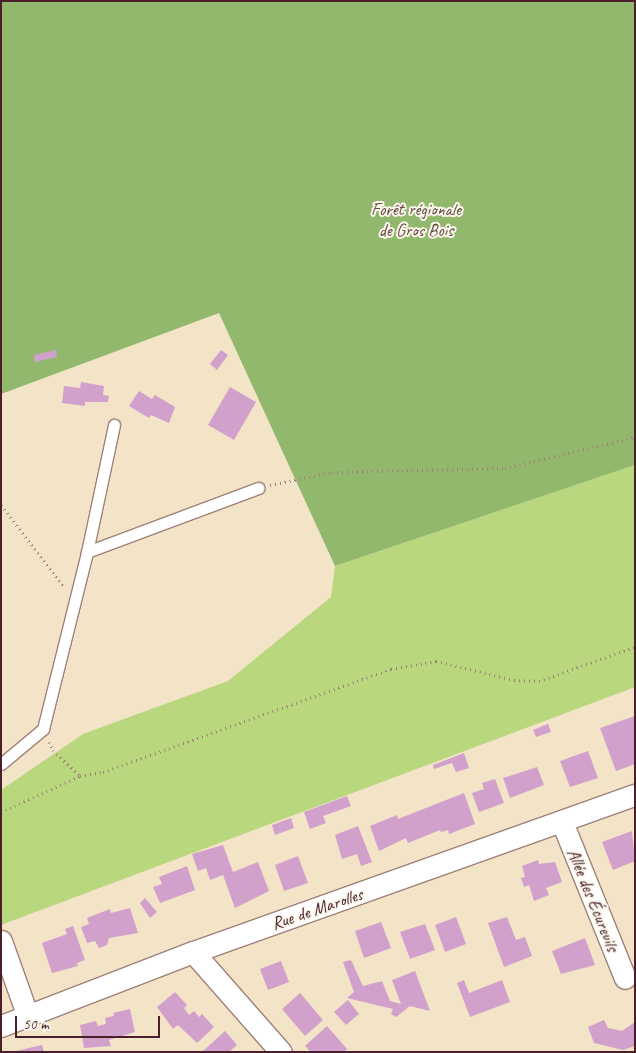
<!DOCTYPE html>
<meta charset="utf-8">
<style>
body{margin:0}
#map{position:relative;width:636px;height:1053px;overflow:hidden;background:#f3e3c7;font-family:Caveat,sans-serif}
div>[style]{position:absolute}
[style*='--x']{left:calc(var(--x)*1px);top:calc(var(--y)*1px);width:calc(var(--w)*1px);rotate:calc(var(--a)*1deg)}
.green>*{inset:0;background:#b9d87e}
.forest>*{inset:0;background:#92b86d}
.building>*{inset:0;background:#d1a1cc}
.path>*{height:3px;margin-top:-1.5px;transform-origin:0;background:repeating-linear-gradient(90deg,#9e8179 0 1px,transparent 0 5px)}
.roads{filter:drop-shadow(1px 0 #9e8179) drop-shadow(-1px 0 #9e8179) drop-shadow(0 1px #9e8179) drop-shadow(0 -1px #9e8179)}
.lane>*{height:11px;margin:-5.5px;padding:0 5.5px;transform-origin:5.5px;border-radius:5.5px;background:#fff}
.street>*{height:21px;margin:-10.5px;padding:0 10.5px;transform-origin:10.5px;border-radius:10.5px;background:#fff}
span{translate:-50% -50%;white-space:nowrap;text-align:center;line-height:1.15;-webkit-text-stroke:4px #fbf7ec;paint-order:stroke}
.park-label{font-size:18px;color:#664d40}
.street-label{font-size:18px;color:#4a1f2b}
.frame{position:absolute;inset:0;border:2px solid #4a1f2b;pointer-events:none}
.scale{position:absolute;left:15px;top:1016px;width:145px;height:22px;box-sizing:border-box;border:2px solid #4a1f2b;border-top:0;padding-left:6px;font-size:15px;line-height:18px;white-space:nowrap;color:#4a1f2b;-webkit-text-stroke:4px #fbf7ec;paint-order:stroke}
</style>
<div id="map">
<div class="green">
<div style="clip-path:polygon(635px 465px,635px 687px,1px 925px,1px 790px,83px 734px,228px 681px,331px 597px,335px 566px)"></div>
</div>
<div class="forest">
<div style="clip-path:polygon(1px 1px,635px 1px,635px 465px,335px 566px,219px 313px,1px 394px)"></div>
</div>
<div class="building">
<div style="clip-path:polygon(56px 350px,57px 357px,35px 362px,34px 355px)"></div>
<div style="clip-path:polygon(221px 350px,228px 355px,217px 370px,210px 364px)"></div>
<div style="clip-path:polygon(81px 382px,104px 386px,103px 395px,109px 396px,108px 402px,85px 402px,85px 406px,62px 403px,64px 386px,80px 388px)"></div>
<div style="clip-path:polygon(230px 387px,256px 402px,234px 440px,208px 425px)"></div>
<div style="clip-path:polygon(139px 391px,152px 399px,155px 395px,175px 407px,169px 423px,151px 415px,149px 418px,129px 406px)"></div>
<div style="clip-path:polygon(635px 716px,635px 764px,616px 771px,600px 728px)"></div>
<div style="clip-path:polygon(548px 724px,551px 732px,536px 737px,533px 730px)"></div>
<div style="clip-path:polygon(588px 751px,598px 778px,570px 787px,560px 761px)"></div>
<div style="clip-path:polygon(464px 753px,469px 768px,456px 772px,452px 763px,434px 769px,433px 765px)"></div>
<div style="clip-path:polygon(537px 767px,544px 785px,510px 798px,503px 778px)"></div>
<div style="clip-path:polygon(495px 779px,504px 803px,479px 812px,472px 793px,484px 789px,482px 783px)"></div>
<div style="clip-path:polygon(464px 793px,475px 824px,449px 834px,448px 830px,441px 832px,440px 830px,408px 843px,406px 838px,379px 851px,370px 826px,397px 815px,398px 819px)"></div>
<div style="clip-path:polygon(347px 796px,351px 806px,323px 816px,326px 823px,310px 829px,304px 812px)"></div>
<div style="clip-path:polygon(291px 818px,294px 828px,275px 835px,272px 825px)"></div>
<div style="clip-path:polygon(358px 826px,372px 862px,361px 866px,357px 854px,342px 859px,335px 835px)"></div>
<div style="clip-path:polygon(632px 831px,635px 861px,613px 870px,602px 842px)"></div>
<div style="clip-path:polygon(223px 845px,233px 872px,258px 862px,269px 891px,235px 908px,223px 875px,210px 880px,206px 868px,198px 871px,192px 854px)"></div>
<div style="clip-path:polygon(298px 856px,308px 883px,284px 891px,275px 865px)"></div>
<div style="clip-path:polygon(538px 860px,539px 864px,555px 862px,562px 882px,546px 888px,549px 895px,534px 901px,529px 885px,524px 887px,521px 878px,525px 877px,522px 866px)"></div>
<div style="clip-path:polygon(187px 866px,195px 890px,160px 903px,153px 887px,162px 884px,159px 877px)"></div>
<div style="clip-path:polygon(145px 898px,157px 912px,150px 918px,140px 903px)"></div>
<div style="clip-path:polygon(130px 908px,138px 933px,109px 938px,107px 945px,99px 948px,95px 941px,87px 943px,81px 927px,89px 924px,87px 918px,110px 909px,111px 913px)"></div>
<div style="clip-path:polygon(456px 917px,466px 944px,445px 952px,435px 925px)"></div>
<div style="clip-path:polygon(507px 917px,516px 940px,525px 937px,532px 956px,504px 967px,488px 923px)"></div>
<div style="clip-path:polygon(381px 922px,391px 948px,364px 958px,355px 931px)"></div>
<div style="clip-path:polygon(425px 924px,435px 950px,410px 959px,400px 932px)"></div>
<div style="clip-path:polygon(73px 926px,85px 960px,77px 963px,78px 966px,52px 973px,42px 943px,67px 934px,65px 929px)"></div>
<div style="clip-path:polygon(585px 938px,595px 965px,561px 974px,552px 951px)"></div>
<div style="clip-path:polygon(351px 960px,363px 986px,382px 981px,390px 1001px,401px 1004px,392px 980px,415px 971px,430px 1011px,410px 1006px,396px 1017px,391px 1014px,393px 1009px,347px 998px,354px 992px,343px 962px)"></div>
<div style="clip-path:polygon(281px 961px,289px 982px,268px 990px,260px 969px)"></div>
<div style="clip-path:polygon(464px 980px,469px 993px,502px 980px,510px 1002px,470px 1017px,457px 983px)"></div>
<div style="clip-path:polygon(175px 992px,187px 1005px,184px 1008px,189px 1015px,194px 1011px,199px 1017px,202px 1014px,214px 1027px,197px 1043px,178px 1025px,173px 1029px,157px 1007px)"></div>
<div style="clip-path:polygon(300px 993px,323px 1020px,305px 1036px,282px 1009px)"></div>
<div style="clip-path:polygon(348px 1000px,359px 1014px,346px 1025px,334px 1012px)"></div>
<div style="clip-path:polygon(130px 1009px,135px 1032px,109px 1040px,111px 1046px,84px 1048px,80px 1025px,96px 1021px,98px 1026px,106px 1024px,105px 1018px,114px 1016px,113px 1013px)"></div>
<div style="clip-path:polygon(604px 1020px,608px 1028px,622px 1031px,635px 1022px,635px 1046px,623px 1050px,594px 1043px,588px 1027px)"></div>
<div style="clip-path:polygon(327px 1026px,347px 1049px,344px 1052px,311px 1052px,305px 1046px)"></div>
<div style="clip-path:polygon(225px 1031px,237px 1045px,229px 1052px,202px 1052px)"></div>
<div style="clip-path:polygon(42px 1045px,44px 1052px,16px 1052px,16px 1051px)"></div>
</div>
<div class="path">
<div style="--x:270;--y:485;--w:63;--a:-11.8"></div>
<div style="--x:332;--y:472;--w:173;--a:-1.3"></div>
<div style="--x:505;--y:468;--w:134;--a:-13.4"></div>
<div style="--x:1;--y:505;--w:102;--a:52.6"></div>
<div style="--x:634;--y:579;--w:1;--a:0"></div>
<div style="--x:49;--y:742;--w:9;--a:63"></div>
<div style="--x:53;--y:750;--w:37;--a:44"></div>
<div style="--x:1;--y:812;--w:87;--a:-24.5"></div>
<div style="--x:80;--y:776;--w:23;--a:-10"></div>
<div style="--x:103;--y:772;--w:306;--a:-19.7"></div>
<div style="--x:391;--y:669;--w:46;--a:-10.1"></div>
<div style="--x:436;--y:661;--w:80;--a:13.7"></div>
<div style="--x:514;--y:680;--w:25;--a:2"></div>
<div style="--x:539;--y:681;--w:102;--a:-19.5"></div>
</div>
<div class="roads">
<div class="lane">
<div style="--x:87;--y:552;--w:130;--a:-78"></div>
<div style="--x:1;--y:764;--w:55;--a:-39.8"></div>
<div style="--x:43;--y:729;--w:182;--a:-76"></div>
<div style="--x:87;--y:552;--w:183;--a:-20.5"></div>
</div>
<div class="street">
<div style="--x:562;--y:822;--w:168;--a:68"></div>
<div style="--x:1;--y:941;--w:77;--a:70.4"></div>
<div style="--x:193;--y:952;--w:133;--a:48.7"></div>
<div style="--x:1;--y:1026;--w:206;--a:-21.1"></div>
<div style="--x:193;--y:952;--w:469;--a:-19.6"></div>
</div>
</div>
<div class="park-label">
<span style="left:416px;top:220px">Forêt régionale<br>de Gros Bois</span>
</div>
<div class="street-label">
<span style="left:593px;top:900px;rotate:68deg">Allée des Écureuils</span>
<span style="left:317px;top:909px;rotate:-19deg">Rue de Marolles</span>
</div>
<div class="frame"></div>
<div class="scale">50 m</div>
</div>
